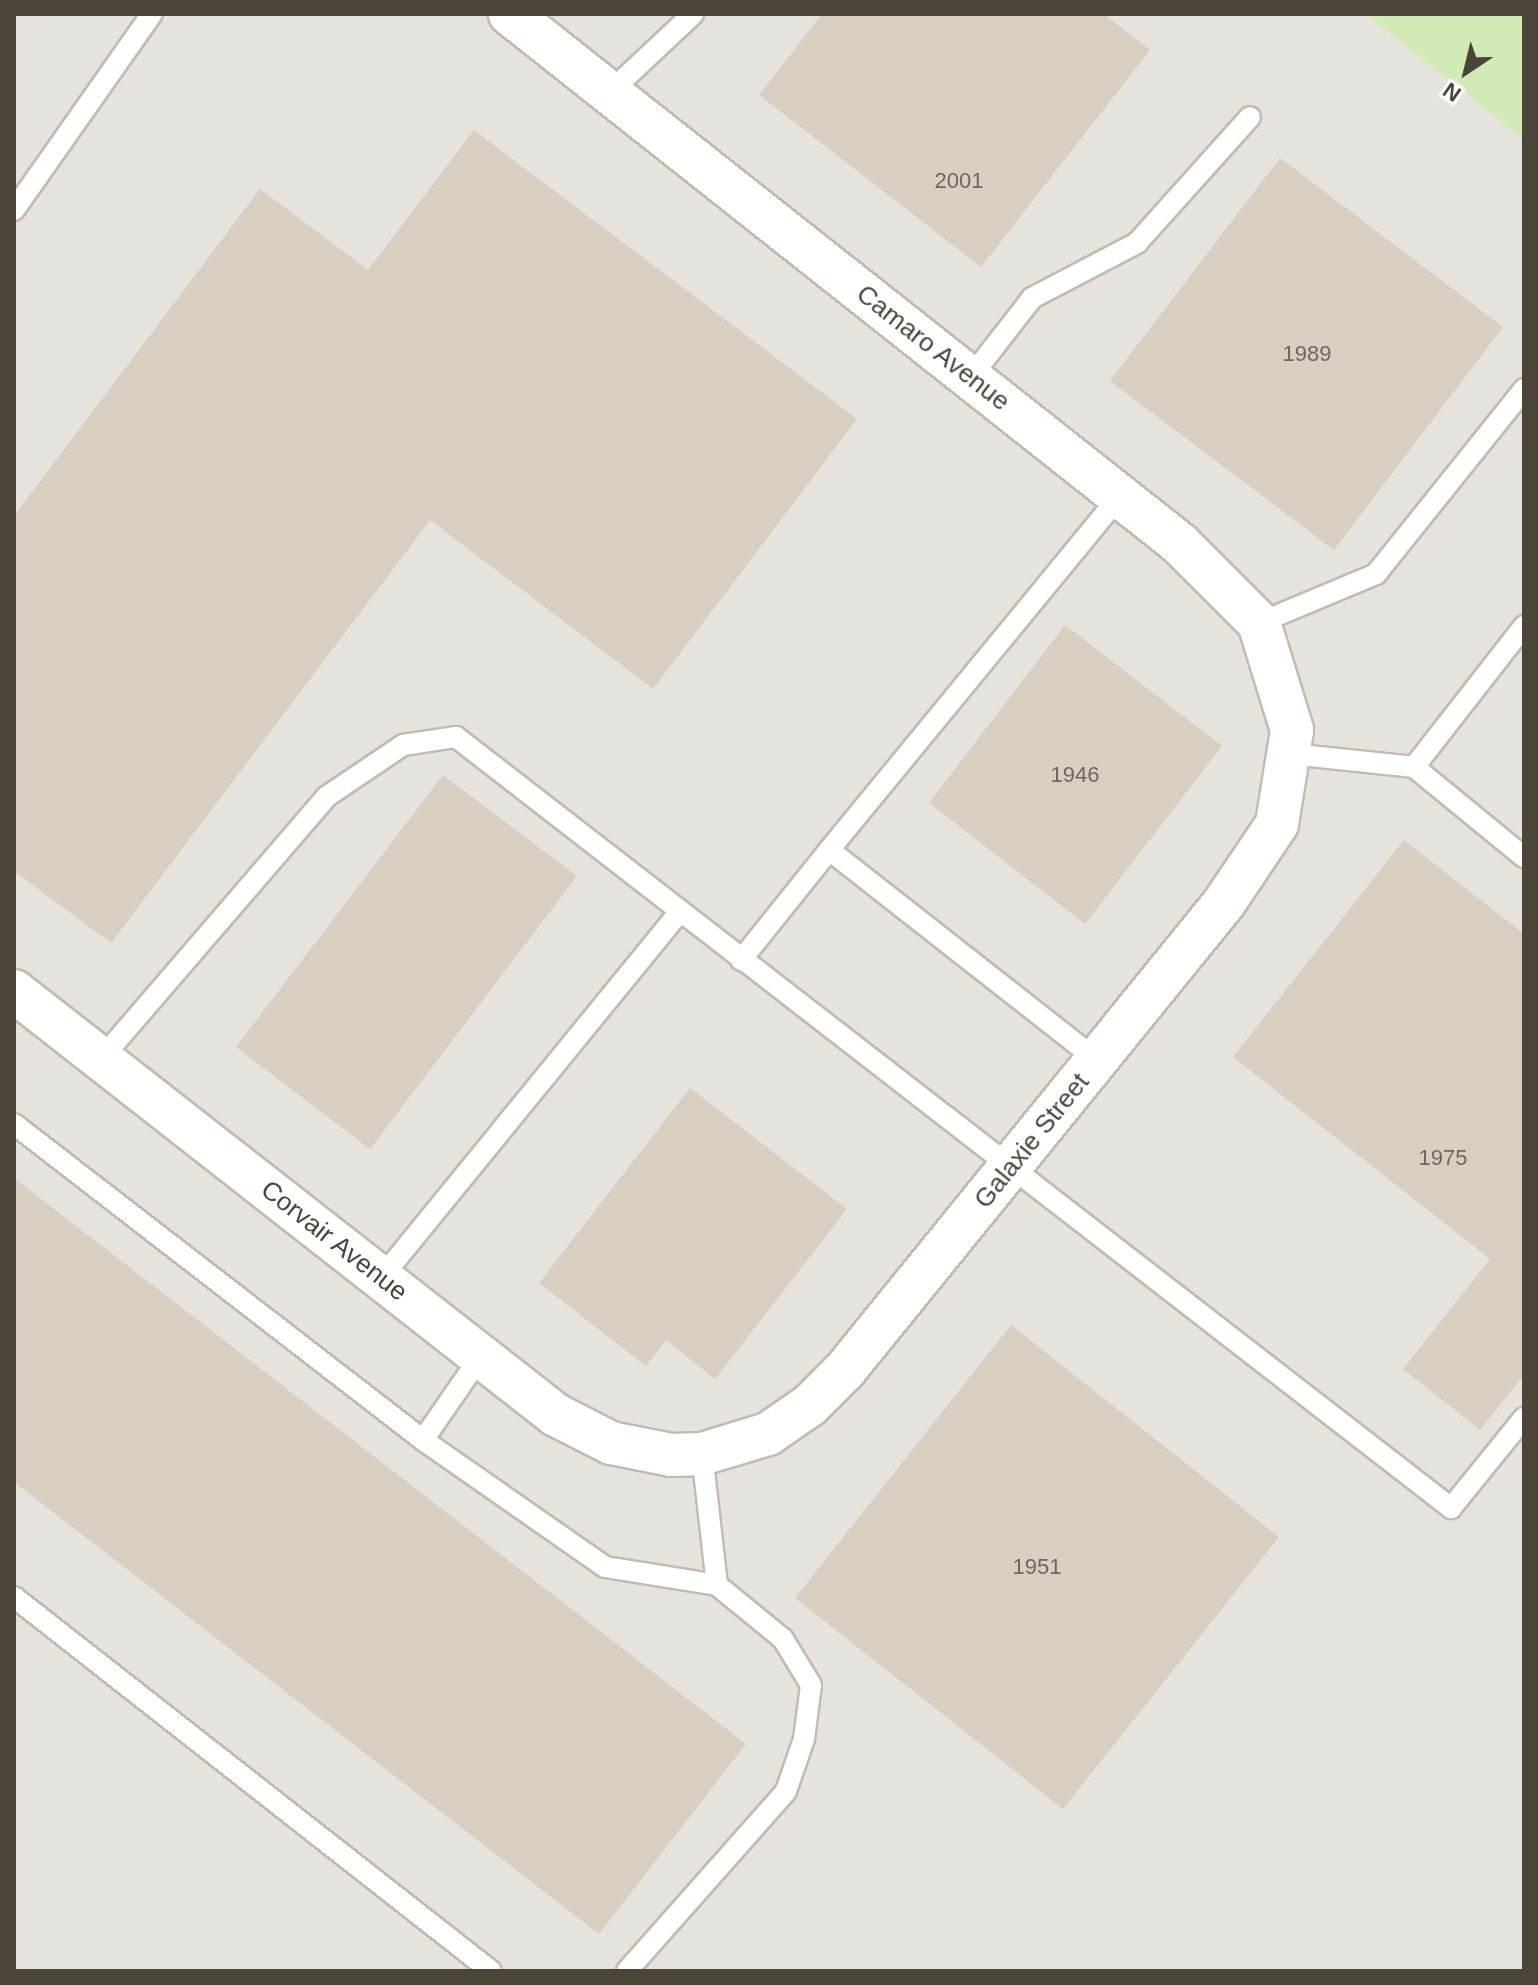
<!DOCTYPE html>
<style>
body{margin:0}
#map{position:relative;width:1538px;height:1985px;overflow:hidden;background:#f6f3ec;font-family:Arial,sans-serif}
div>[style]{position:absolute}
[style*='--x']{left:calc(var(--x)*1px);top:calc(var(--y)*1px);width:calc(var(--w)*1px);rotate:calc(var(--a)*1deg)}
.industrial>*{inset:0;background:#e6e2dd}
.green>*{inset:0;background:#d2eab5}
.building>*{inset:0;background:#d8cfc1}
.roads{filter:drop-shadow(2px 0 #c2bbae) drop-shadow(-2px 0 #c2bbae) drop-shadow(0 2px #c2bbae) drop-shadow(0 -2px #c2bbae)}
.service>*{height:20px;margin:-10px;padding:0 10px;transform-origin:10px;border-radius:10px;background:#fff}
.minor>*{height:42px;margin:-21px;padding:0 21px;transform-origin:21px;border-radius:21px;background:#fff}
span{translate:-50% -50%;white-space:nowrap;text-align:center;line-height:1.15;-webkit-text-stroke:7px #fff;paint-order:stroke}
.number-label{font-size:22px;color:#6e675b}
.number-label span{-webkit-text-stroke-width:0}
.street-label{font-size:26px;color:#4b4439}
.frame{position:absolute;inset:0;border:16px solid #4b4439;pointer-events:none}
.north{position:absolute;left:1426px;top:32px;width:80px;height:80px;-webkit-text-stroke:6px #fff;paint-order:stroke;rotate:215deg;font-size:22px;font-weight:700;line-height:32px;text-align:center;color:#4b4439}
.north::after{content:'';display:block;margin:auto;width:28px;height:36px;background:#4b4439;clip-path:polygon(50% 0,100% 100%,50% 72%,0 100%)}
</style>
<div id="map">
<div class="industrial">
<div style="clip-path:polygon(14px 14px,1365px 14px,1524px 140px,1524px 1971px,14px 1971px)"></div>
</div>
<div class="green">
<div style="clip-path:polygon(1365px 14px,1524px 14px,1524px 140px)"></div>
</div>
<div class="building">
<div style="clip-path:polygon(822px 14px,1104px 14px,1150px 50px,981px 267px,759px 95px)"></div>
<div style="clip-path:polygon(474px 130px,857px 419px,653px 689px,430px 520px,111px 943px,14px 871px,14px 516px,260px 189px,368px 270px)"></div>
<div style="clip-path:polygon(1280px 158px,1503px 327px,1334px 550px,1110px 381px)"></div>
<div style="clip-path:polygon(1065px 625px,1222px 746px,1085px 924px,929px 803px)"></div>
<div style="clip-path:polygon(443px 775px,577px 876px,370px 1149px,236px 1047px)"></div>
<div style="clip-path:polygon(1404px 840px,1524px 934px,1524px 1375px,1480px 1430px,1403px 1369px,1490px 1259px,1233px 1057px)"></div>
<div style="clip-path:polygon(690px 1088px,847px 1209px,715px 1379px,666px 1340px,646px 1366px,539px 1283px)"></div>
<div style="clip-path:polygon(14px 1178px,746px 1744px,599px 1934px,14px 1482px)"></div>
<div style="clip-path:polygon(1011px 1325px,1279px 1537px,1063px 1809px,795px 1598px)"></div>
</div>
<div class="roads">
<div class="service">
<div style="--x:610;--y:92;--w:114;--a:-43.2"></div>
<div style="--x:14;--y:210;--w:240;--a:-54.9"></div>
<div style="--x:970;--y:378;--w:101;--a:-52.2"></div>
<div style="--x:1032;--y:298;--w:119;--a:-27.6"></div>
<div style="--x:1137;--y:243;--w:169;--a:-48.1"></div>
<div style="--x:1259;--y:623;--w:127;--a:-22.7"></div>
<div style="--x:1376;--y:574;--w:237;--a:-51.3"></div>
<div style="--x:1291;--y:754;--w:124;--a:6"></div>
<div style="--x:1414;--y:767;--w:142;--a:39.3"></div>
<div style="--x:1414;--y:767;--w:179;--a:-52"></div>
<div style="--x:741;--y:960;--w:141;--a:-51.3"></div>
<div style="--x:101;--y:1059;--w:345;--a:-49.3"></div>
<div style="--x:326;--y:797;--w:93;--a:-34"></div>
<div style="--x:403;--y:745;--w:54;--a:-8.6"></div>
<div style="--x:456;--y:737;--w:1259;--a:37.77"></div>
<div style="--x:1451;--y:1508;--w:116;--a:-51"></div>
<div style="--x:1097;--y:1060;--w:340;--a:-141.9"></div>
<div style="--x:829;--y:850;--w:458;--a:-50.6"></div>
<div style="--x:14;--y:1124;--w:517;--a:37.69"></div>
<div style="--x:423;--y:1440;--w:102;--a:-55.4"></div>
<div style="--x:381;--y:1278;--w:473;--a:-50.8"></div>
<div style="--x:423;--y:1440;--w:222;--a:34.9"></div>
<div style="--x:605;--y:1567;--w:113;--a:9.1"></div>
<div style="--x:14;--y:1597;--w:606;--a:38.1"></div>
<div style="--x:627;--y:1971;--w:240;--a:-48.5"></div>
<div style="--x:786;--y:1791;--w:55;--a:-70.9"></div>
<div style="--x:804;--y:1739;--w:54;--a:-82.6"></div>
<div style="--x:811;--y:1685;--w:54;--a:-121.3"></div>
<div style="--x:783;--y:1639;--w:85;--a:-140.7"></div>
<div style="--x:717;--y:1585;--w:132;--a:-96.5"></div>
</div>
<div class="minor">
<div style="--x:14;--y:991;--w:688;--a:38.04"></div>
<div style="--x:556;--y:1415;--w:62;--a:27"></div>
<div style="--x:611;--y:1443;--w:61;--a:11.3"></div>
<div style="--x:671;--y:1455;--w:31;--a:-2"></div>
<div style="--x:702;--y:1454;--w:69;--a:-16.9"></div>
<div style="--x:768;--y:1434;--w:51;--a:-34.6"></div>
<div style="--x:810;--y:1405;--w:49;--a:-45"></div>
<div style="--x:845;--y:1370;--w:601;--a:-50.94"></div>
<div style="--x:1224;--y:903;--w:95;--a:-56.1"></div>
<div style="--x:1277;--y:824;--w:95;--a:-80.9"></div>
<div style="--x:1292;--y:730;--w:112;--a:-107.1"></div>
<div style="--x:1259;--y:623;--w:113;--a:-135"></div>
<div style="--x:1179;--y:543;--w:853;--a:-141.67"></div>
</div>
</div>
<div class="number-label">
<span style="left:959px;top:181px">2001</span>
<span style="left:1307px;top:354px">1989</span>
<span style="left:1075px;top:775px">1946</span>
<span style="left:1443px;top:1158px">1975</span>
<span style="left:1037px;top:1567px">1951</span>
</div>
<div class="street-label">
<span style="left:933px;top:348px;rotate:38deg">Camaro Avenue</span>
<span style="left:1032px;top:1141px;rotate:-51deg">Galaxie Street</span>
<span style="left:334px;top:1241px;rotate:38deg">Corvair Avenue</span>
</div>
<div class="frame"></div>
<div class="north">N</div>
</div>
